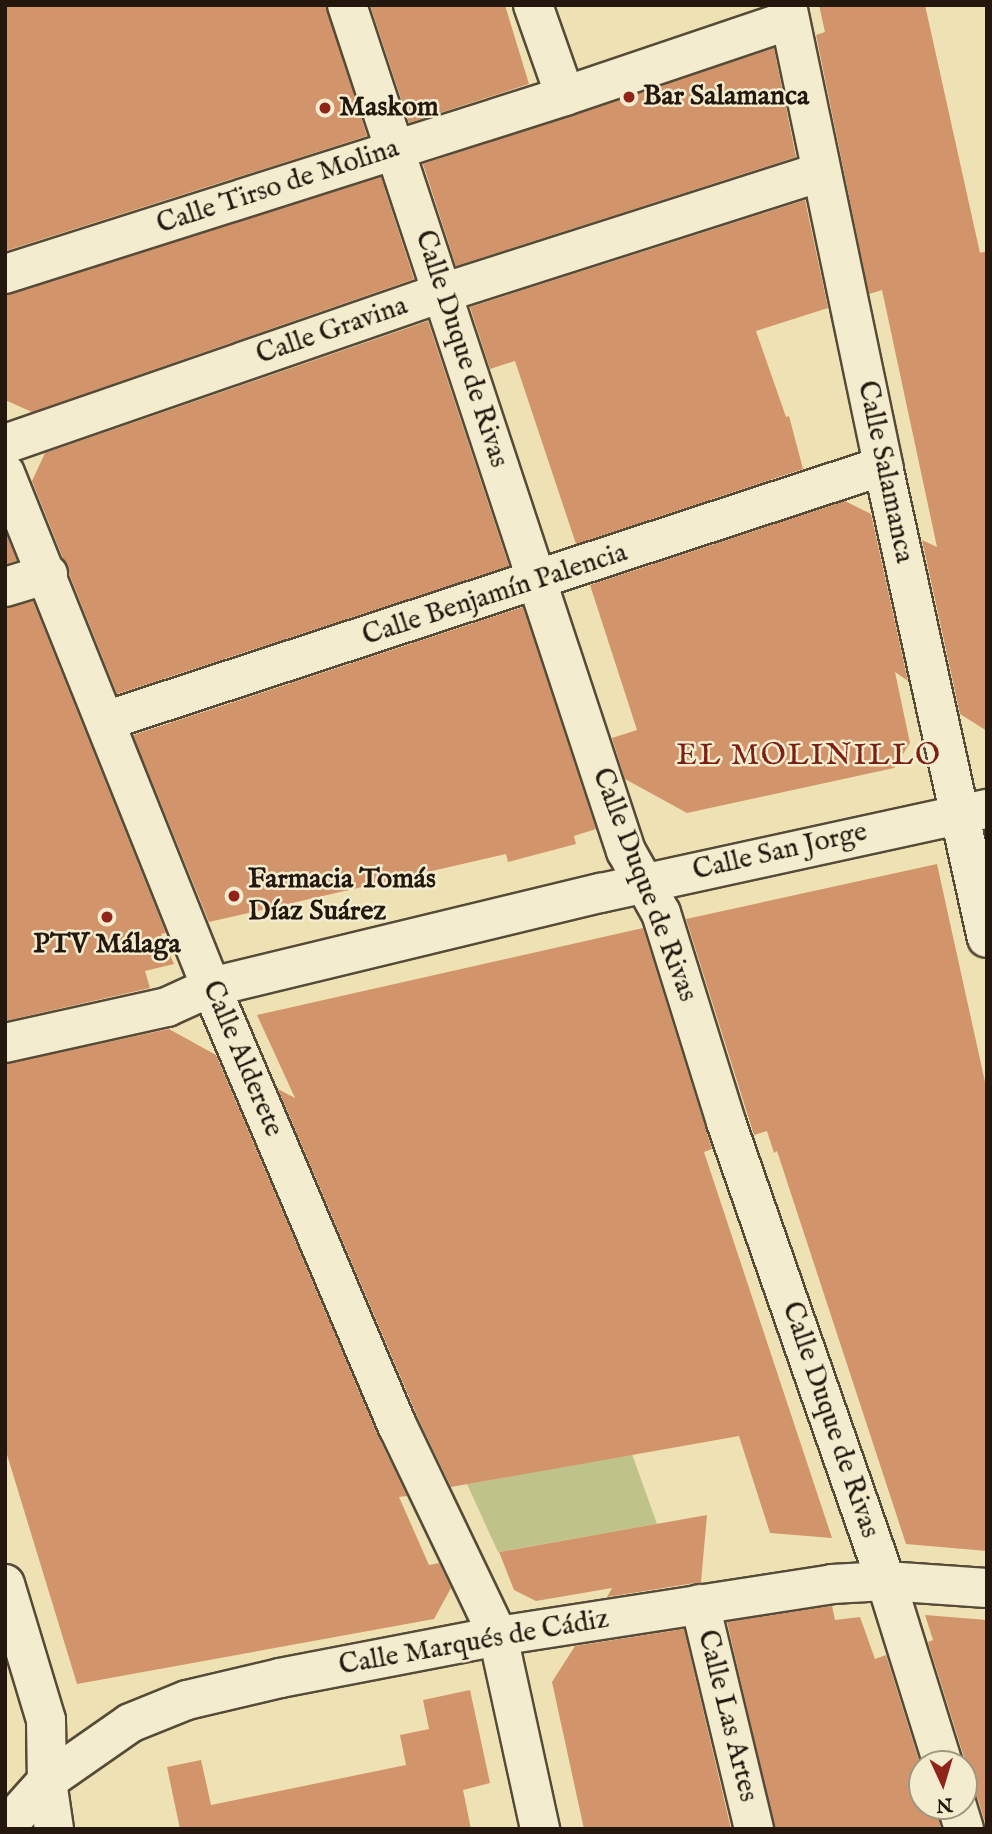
<!DOCTYPE html>
<meta charset="utf-8">
<style>
body{margin:0}
#map{position:relative;width:992px;height:1834px;overflow:hidden;background:#eee2b4;font-family:"IM FELL English",serif}
div>[style]{position:absolute}
[style*='--x']{left:calc(var(--x)*1px);top:calc(var(--y)*1px);width:calc(var(--w)*1px);rotate:calc(var(--a)*1deg)}
.green>*{inset:0;background:#bfc289}
.building>*{inset:0;background:#d2956b}
.roads{filter:drop-shadow(2px 0 #564a38) drop-shadow(-2px 0 #564a38) drop-shadow(0 2px #564a38) drop-shadow(0 -2px #564a38)}
.minor>*{height:38px;margin:-19px;padding:0 19px;transform-origin:19px;border-radius:19px;background:#f4ecce}
.dots>*{width:19px;height:19px;translate:-50% -50%;box-sizing:border-box;border:4px solid #f4ecce;border-radius:50%}
span{translate:-50% -50%;white-space:nowrap;text-align:center;line-height:1.15;-webkit-text-stroke:5px #f4ecce;paint-order:stroke}
.poi-label{font-size:28px;color:#23170e;font-weight:700}
.left{translate:0 -50%;text-align:left}
.street-label{font-size:28px;color:#23170e}
.neighbourhood-label{font-size:30px;color:#7a1f14;letter-spacing:2px}
.frame{position:absolute;inset:0;border:7px solid #23170e;pointer-events:none}
.north{position:absolute;left:908px;top:1750px;width:70px;height:70px;box-sizing:border-box;background:#f4ecce;border:2px solid #a09781;border-radius:50%;rotate:176deg;font-size:19px;font-weight:700;line-height:28px;text-align:center;color:#23170e}
.north::after{content:'';display:block;margin:auto;width:24px;height:32px;background:#8f2418;clip-path:polygon(50% 0,100% 100%,50% 72%,0 100%)}
</style>
<div id="map">
<div class="green">
<div style="clip-path:polygon(632px 1454px,657px 1524px,498px 1552px,467px 1484px)"></div>
</div>
<div class="building">
<div style="clip-path:polygon(5px 5px,326px 5px,367px 136px,5px 251px)"></div>
<div style="clip-path:polygon(370px 5px,505px 5px,529px 84px,409px 123px)"></div>
<div style="clip-path:polygon(819px 5px,925px 5px,980px 253px,987px 251px,987px 731px,960px 714px,922px 540px,937px 547px,882px 290px,869px 294px,816px 35px,825px 32px)"></div>
<div style="clip-path:polygon(774px 48px,796px 157px,456px 266px,423px 164px)"></div>
<div style="clip-path:polygon(381px 177px,414px 279px,32px 412px,5px 400px,5px 295px)"></div>
<div style="clip-path:polygon(805px 200px,828px 308px,756px 331px,786px 417px,789px 416px,803px 469px,576px 544px,515px 361px,490px 369px,470px 307px)"></div>
<div style="clip-path:polygon(428px 321px,509px 566px,117px 694px,32px 481px,45px 453px)"></div>
<div style="clip-path:polygon(845px 501px,871px 514px,908px 681px,895px 672px,910px 743px,894px 768px,687px 813px,625px 779px,612px 738px,637px 730px,590px 585px)"></div>
<div style="clip-path:polygon(7px 536px,17px 561px,5px 564px,5px 538px)"></div>
<div style="clip-path:polygon(33px 601px,166px 933px,161px 934px,174px 964px,145px 971px,150px 988px,5px 1021px,5px 608px)"></div>
<div style="clip-path:polygon(523px 607px,596px 829px,574px 836px,576px 844px,508px 862px,506px 854px,209px 922px,133px 735px)"></div>
<div style="clip-path:polygon(937px 864px,987px 1091px,987px 1551px,906px 1544px,777px 1151px,774px 1153px,767px 1131px,754px 1135px,686px 919px)"></div>
<div style="clip-path:polygon(643px 928px,712px 1149px,704px 1152px,832px 1538px,770px 1533px,739px 1436px,451px 1487px,418px 1418px,278px 1089px,295px 1098px,257px 1015px)"></div>
<div style="clip-path:polygon(169px 1029px,216px 1055px,378px 1436px,407px 1496px,399px 1497px,429px 1565px,439px 1563px,451px 1588px,434px 1619px,77px 1684px,5px 1448px,5px 1064px)"></div>
<div style="clip-path:polygon(707px 1515px,701px 1582px,607px 1597px,612px 1588px,536px 1601px,514px 1590px,499px 1552px)"></div>
<div style="clip-path:polygon(832px 1606px,835px 1620px,860px 1617px,875px 1659px,886px 1655px,922px 1770px,922px 1806px,936px 1806px,941px 1829px,775px 1829px,727px 1622px)"></div>
<div style="clip-path:polygon(925px 1615px,987px 1620px,987px 1829px,978px 1799px,964px 1786px,964px 1757px,928px 1642px,933px 1640px)"></div>
<div style="clip-path:polygon(684px 1629px,731px 1829px,584px 1829px,552px 1682px,575px 1646px)"></div>
<div style="clip-path:polygon(470px 1690px,490px 1783px,463px 1790px,471px 1829px,180px 1829px,167px 1767px,201px 1760px,211px 1805px,406px 1765px,400px 1735px,429px 1729px,423px 1700px)"></div>
</div>
<div class="roads">
<div class="minor">
<div style="--x:347;--y:5;--w:891;--a:71.75"></div>
<div style="--x:626;--y:851;--w:71;--a:60.6"></div>
<div style="--x:661;--y:913;--w:219;--a:72.7"></div>
<div style="--x:726;--y:1122;--w:486;--a:70.8"></div>
<div style="--x:886;--y:1581;--w:192;--a:72.7"></div>
<div style="--x:533;--y:5;--w:96;--a:70.6"></div>
<div style="--x:787;--y:5;--w:471;--a:78.2"></div>
<div style="--x:883;--y:466;--w:483;--a:77.6"></div>
<div style="--x:5;--y:274;--w:588;--a:-17.63"></div>
<div style="--x:565;--y:96;--w:237;--a:-18.7"></div>
<div style="--x:5;--y:444;--w:462;--a:-19.1"></div>
<div style="--x:442;--y:293;--w:398;--a:-17.7"></div>
<div style="--x:5;--y:473;--w:554;--a:68.16"></div>
<div style="--x:211;--y:987;--w:478;--a:67"></div>
<div style="--x:398;--y:1427;--w:232;--a:64.4"></div>
<div style="--x:498;--y:1636;--w:198;--a:77.7"></div>
<div style="--x:5;--y:587;--w:45;--a:-16.8"></div>
<div style="--x:105;--y:721;--w:819;--a:-18.15"></div>
<div style="--x:5;--y:1043;--w:166;--a:-12.5"></div>
<div style="--x:167;--y:1007;--w:48;--a:-24.4"></div>
<div style="--x:211;--y:987;--w:401;--a:-13.6"></div>
<div style="--x:601;--y:893;--w:395;--a:-12.3"></div>
<div style="--x:5;--y:1584;--w:142;--a:73.2"></div>
<div style="--x:46;--y:1720;--w:61;--a:89.1"></div>
<div style="--x:47;--y:1781;--w:49;--a:81.7"></div>
<div style="--x:700;--y:1604;--w:231;--a:76.5"></div>
<div style="--x:957;--y:1806;--w:24;--a:73"></div>
<div style="--x:5;--y:1828;--w:63;--a:-48.2"></div>
<div style="--x:47;--y:1781;--w:101;--a:-34.9"></div>
<div style="--x:130;--y:1723;--w:61;--a:-22"></div>
<div style="--x:187;--y:1700;--w:96;--a:-13.3"></div>
<div style="--x:280;--y:1678;--w:222;--a:-10.9"></div>
<div style="--x:498;--y:1636;--w:338;--a:-8.8"></div>
<div style="--x:832;--y:1584;--w:54;--a:-3.2"></div>
<div style="--x:886;--y:1581;--w:101;--a:4"></div>
</div>
</div>
<div class="dots">
<div style="left:629px;top:97px;background:#8f2418"></div>
<div style="left:325px;top:108px;background:#8f2418"></div>
<div style="left:234px;top:896px;background:#8f2418"></div>
<div style="left:107px;top:917px;background:#8f2418"></div>
</div>
<div class="poi-label">
<span class="left" style="left:643px;top:97px">Bar Salamanca</span>
<span class="left" style="left:339px;top:108px">Maskom</span>
<span class="left" style="left:248px;top:896px">Farmacia Tomás<br>Díaz Suárez</span>
<span style="left:107px;top:945px">PTV Málaga</span>
</div>
<div class="street-label">
<span style="left:278px;top:187px;rotate:-18deg">Calle Tirso de Molina</span>
<span style="left:332px;top:331px;rotate:-19deg">Calle Gravina</span>
<span style="left:461px;top:349px;rotate:72deg">Calle Duque de Rivas</span>
<span style="left:885px;top:472px;rotate:78deg">Calle Salamanca</span>
<span style="left:495px;top:595px;rotate:-18deg">Calle Benjamín Palencia</span>
<span style="left:780px;top:852px;rotate:-13deg">Calle San Jorge</span>
<span style="left:644px;top:885px;rotate:69deg">Calle Duque de Rivas</span>
<span style="left:242px;top:1059px;rotate:67deg">Calle Alderete</span>
<span style="left:830px;top:1420px;rotate:71deg">Calle Duque de Rivas</span>
<span style="left:474px;top:1643px;rotate:-10deg">Calle Marqués de Cádiz</span>
<span style="left:727px;top:1716px;rotate:76deg">Calle Las Artes</span>
</div>
<div class="neighbourhood-label">
<span style="left:809px;top:756px">EL MOLINILLO</span>
</div>
<div class="frame"></div>
<div class="north">N</div>
</div>
